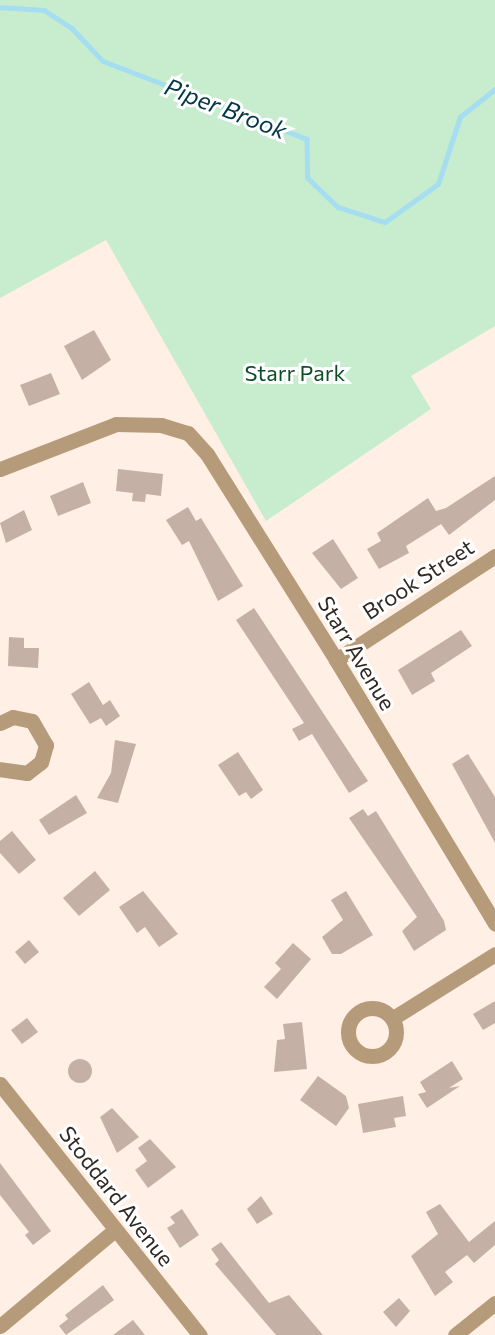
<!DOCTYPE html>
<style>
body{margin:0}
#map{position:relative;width:495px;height:1335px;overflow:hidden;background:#ffefe4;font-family:Commissioner,sans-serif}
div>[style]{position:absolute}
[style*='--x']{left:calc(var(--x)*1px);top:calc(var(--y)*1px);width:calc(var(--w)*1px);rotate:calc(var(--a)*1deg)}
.green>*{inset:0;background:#c7ecce}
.stream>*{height:4.5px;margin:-2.25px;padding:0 2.25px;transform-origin:2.25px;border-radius:2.25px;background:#a6def1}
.building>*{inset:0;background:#c5b0a6}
.round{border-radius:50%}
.minor>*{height:15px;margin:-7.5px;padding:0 7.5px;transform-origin:7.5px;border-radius:7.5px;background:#b69b7a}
.minor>.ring{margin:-7.5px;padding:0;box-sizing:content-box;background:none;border:15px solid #b69b7a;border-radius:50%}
.tertiary>*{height:15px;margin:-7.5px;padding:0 7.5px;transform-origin:7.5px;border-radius:7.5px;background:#b69b7a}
span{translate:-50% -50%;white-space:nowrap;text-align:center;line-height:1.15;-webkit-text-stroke:6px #fff;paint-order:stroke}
.park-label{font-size:22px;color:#0c4f26}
.street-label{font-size:22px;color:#2f2823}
.water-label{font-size:24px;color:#023745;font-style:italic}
</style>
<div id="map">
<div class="green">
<div style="clip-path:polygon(0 0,495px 0,495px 326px,411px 376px,431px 409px,266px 521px,106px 240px,0 298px)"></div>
</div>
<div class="stream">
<div style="--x:0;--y:7;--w:44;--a:3.9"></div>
<div style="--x:44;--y:10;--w:33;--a:33"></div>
<div style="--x:72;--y:28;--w:45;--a:46.8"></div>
<div style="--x:103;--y:61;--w:218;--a:20.9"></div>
<div style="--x:307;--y:139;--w:39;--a:89"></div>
<div style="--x:308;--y:178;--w:42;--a:44"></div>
<div style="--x:338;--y:207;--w:49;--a:17.7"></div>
<div style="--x:385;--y:222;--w:65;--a:-35.6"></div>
<div style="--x:438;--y:184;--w:71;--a:-71.8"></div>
<div style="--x:460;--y:117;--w:45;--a:-38.7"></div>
</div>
<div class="building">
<div style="clip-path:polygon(94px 330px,111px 360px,82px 380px,64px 346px)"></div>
<div style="clip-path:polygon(51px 373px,60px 394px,29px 406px,20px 385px)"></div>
<div style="clip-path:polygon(118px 469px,163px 474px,161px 496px,146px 494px,145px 502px,132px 501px,133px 493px,116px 491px)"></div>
<div style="clip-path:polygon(495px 476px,495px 500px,449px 535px,441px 524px,406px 546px,409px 553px,379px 569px,367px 549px,381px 541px,377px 533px,428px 498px,436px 511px,446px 508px)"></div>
<div style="clip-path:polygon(83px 482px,91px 503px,58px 516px,50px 496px)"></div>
<div style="clip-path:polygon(188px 507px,196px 521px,201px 518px,243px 586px,218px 601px,189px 541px,182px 545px,166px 520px)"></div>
<div style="clip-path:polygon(24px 510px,32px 530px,6px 543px,0 523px)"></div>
<div style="clip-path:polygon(333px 539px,358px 578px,341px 589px,312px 553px)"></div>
<div style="clip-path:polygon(254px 608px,368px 781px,349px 793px,312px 734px,299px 741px,292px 729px,304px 723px,236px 620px)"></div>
<div style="clip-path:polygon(461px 630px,472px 646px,431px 673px,435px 681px,412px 695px,398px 670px)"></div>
<div style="clip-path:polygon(9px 637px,24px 638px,24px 648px,39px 648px,38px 668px,8px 666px)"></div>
<div style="clip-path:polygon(89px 682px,103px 705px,110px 700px,120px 716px,106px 726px,101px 718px,90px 724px,71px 694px)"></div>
<div style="clip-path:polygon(115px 740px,136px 744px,118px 803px,97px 798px,111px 773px)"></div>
<div style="clip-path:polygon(238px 752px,263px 790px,251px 799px,246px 792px,239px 796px,218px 765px)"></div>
<div style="clip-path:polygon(468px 754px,495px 797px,495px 843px,452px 764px)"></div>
<div style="clip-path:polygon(76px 795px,87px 813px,49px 835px,39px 820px)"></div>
<div style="clip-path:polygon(363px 809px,368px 816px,376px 811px,444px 921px,446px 930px,414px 951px,402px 931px,417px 917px,349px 818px)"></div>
<div style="clip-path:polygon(12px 831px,36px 860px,19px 874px,0 853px,0 841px)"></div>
<div style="clip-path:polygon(95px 871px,110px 890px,79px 916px,63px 898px)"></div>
<div style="clip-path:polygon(143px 891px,178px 934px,159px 947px,145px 927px,137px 933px,119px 907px)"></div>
<div style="clip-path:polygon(346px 891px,373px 935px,341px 954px,332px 954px,322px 937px,343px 920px,331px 900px)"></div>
<div style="clip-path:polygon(29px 940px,39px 952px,25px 964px,15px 952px)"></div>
<div style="clip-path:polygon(293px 943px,311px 959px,277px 999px,264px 987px,281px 969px,275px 963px)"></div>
<div style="clip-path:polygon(495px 1001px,495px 1023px,483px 1030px,473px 1014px)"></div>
<div style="clip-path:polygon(27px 1018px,38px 1032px,22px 1044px,11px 1030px)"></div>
<div style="clip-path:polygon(302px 1022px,307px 1069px,274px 1072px,277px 1040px,285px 1039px,283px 1024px)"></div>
<div class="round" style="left:68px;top:1059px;width:24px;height:24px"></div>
<div style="clip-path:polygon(452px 1061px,463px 1079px,449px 1088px,460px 1086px,427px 1108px,418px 1094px,426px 1092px,420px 1082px)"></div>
<div style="clip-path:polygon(318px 1076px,346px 1096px,349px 1108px,336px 1126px,300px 1100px)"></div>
<div style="clip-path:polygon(403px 1096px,406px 1116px,394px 1118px,396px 1127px,363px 1133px,358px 1104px)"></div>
<div style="clip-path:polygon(112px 1108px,139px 1137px,117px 1153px,100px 1117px)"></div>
<div style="clip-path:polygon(150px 1139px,176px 1167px,148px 1188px,135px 1170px,147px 1161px,138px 1148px)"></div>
<div style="clip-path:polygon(0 1163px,51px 1231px,33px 1245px,25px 1235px,29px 1232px,0 1195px)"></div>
<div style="clip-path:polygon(261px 1196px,273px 1214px,257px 1224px,247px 1209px)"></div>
<div style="clip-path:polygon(440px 1204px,469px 1242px,495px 1221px,495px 1245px,474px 1263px,467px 1255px,445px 1272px,453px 1282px,435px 1296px,411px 1256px,438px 1234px,426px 1212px)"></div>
<div style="clip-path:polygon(182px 1209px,199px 1235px,180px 1248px,167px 1228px,175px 1223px,170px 1217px)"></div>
<div style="clip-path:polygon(221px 1242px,269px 1303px,289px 1295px,323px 1335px,276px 1335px,215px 1264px,219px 1260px,211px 1249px)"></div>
<div style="clip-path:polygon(103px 1285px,114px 1300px,66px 1335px,59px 1326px,68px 1319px,65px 1315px)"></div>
<div style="clip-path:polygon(399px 1298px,410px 1311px,396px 1327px,383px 1312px)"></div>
<div style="clip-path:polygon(133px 1320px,145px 1335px,113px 1335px)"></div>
</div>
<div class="minor">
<div style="--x:0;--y:469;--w:124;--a:-21.2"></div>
<div style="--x:116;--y:424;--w:45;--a:1.3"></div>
<div style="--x:161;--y:425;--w:28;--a:17"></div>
<div style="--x:188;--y:433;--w:28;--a:48"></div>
<div style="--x:207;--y:454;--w:243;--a:57.9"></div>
<div style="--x:336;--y:660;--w:308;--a:58.9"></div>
<div style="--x:336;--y:660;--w:190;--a:-33.2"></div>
<div style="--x:0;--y:723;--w:14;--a:-25"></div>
<div style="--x:13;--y:717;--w:19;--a:12"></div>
<div style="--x:32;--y:721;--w:28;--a:60"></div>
<div style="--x:46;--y:745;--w:18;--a:106"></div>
<div style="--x:41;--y:762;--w:18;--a:142"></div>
<div style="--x:27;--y:773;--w:27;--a:-172"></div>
<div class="ring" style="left:348px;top:1008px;width:33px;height:33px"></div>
<div style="--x:393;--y:1018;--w:120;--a:-32.1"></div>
<div style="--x:0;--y:1326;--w:150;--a:-39.9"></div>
<div style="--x:455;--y:1335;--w:51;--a:-38.7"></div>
</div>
<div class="tertiary">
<div style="--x:0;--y:1084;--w:321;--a:51.5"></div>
</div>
<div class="park-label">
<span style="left:295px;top:373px">Starr Park</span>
</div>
<div class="street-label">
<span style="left:418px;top:579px;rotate:-33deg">Brook Street</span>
<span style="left:357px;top:653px;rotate:59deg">Starr Avenue</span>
<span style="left:117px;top:1196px;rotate:52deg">Stoddard Avenue</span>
</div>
<div class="water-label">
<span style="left:226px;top:108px;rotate:21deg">Piper Brook</span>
</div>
</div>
